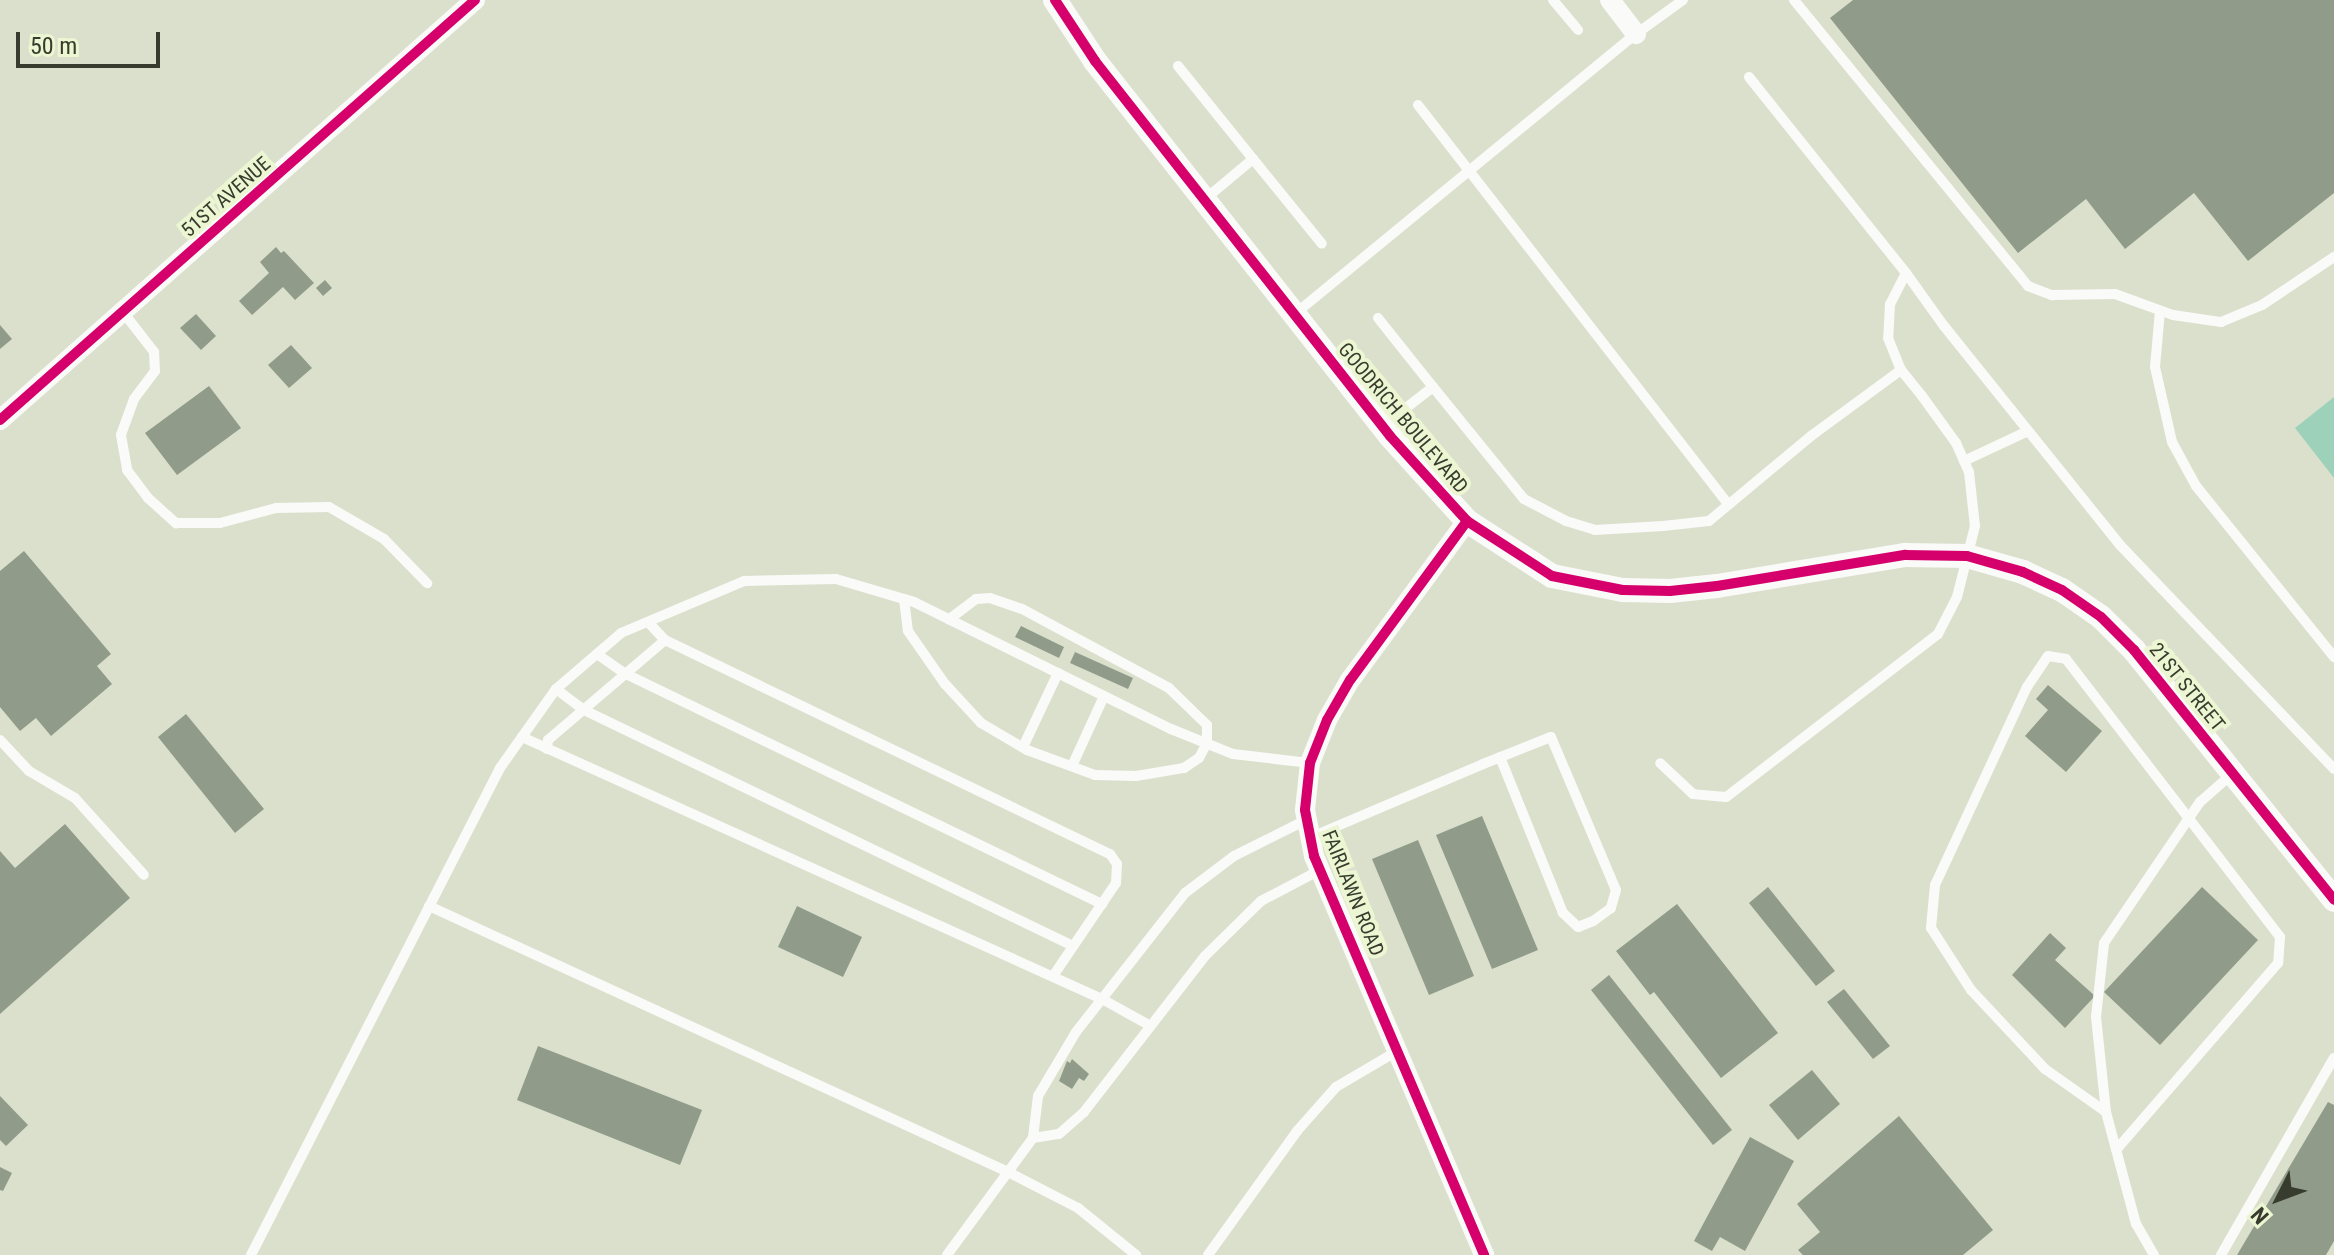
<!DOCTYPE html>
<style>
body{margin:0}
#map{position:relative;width:2334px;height:1255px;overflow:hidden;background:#dbe0cd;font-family:"Roboto Condensed",sans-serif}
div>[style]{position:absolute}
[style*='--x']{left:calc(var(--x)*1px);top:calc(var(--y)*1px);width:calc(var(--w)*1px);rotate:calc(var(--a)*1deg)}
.water>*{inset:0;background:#9dd1ba}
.building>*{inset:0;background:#909b8a}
.service>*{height:10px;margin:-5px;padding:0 5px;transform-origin:5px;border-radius:5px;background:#fafaf8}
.minor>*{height:20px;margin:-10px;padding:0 10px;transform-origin:10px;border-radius:10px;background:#fafaf8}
.tertiary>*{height:24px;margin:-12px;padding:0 12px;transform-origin:12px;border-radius:12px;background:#fafaf8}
.cycleway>*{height:10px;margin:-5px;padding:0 5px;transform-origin:5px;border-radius:5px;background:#d6006c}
span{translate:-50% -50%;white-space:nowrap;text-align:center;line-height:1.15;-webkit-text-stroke:8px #ecf6d2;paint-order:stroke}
.street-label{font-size:20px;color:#383c2e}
.north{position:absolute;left:2238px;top:1159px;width:80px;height:80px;-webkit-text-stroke:6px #ecf6d2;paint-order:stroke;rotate:228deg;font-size:22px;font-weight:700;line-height:32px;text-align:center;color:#383c2e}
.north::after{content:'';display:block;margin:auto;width:28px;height:36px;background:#383c2e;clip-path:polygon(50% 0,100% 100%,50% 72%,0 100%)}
.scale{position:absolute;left:16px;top:32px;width:144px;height:36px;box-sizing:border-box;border:4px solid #383c2e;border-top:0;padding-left:10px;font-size:24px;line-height:28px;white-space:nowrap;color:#383c2e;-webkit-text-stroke:6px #ecf6d2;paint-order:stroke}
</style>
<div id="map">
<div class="water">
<div style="clip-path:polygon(2334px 397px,2334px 478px,2295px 428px)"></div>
</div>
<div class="building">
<div style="clip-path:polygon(1853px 0,2334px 0,2334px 193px,2248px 261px,2194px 193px,2125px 249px,2086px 199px,2018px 253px,1830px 18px)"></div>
<div style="clip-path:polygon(276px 247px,281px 253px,284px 251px,314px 283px,295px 300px,283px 287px,252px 315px,239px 301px,269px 273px,260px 262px)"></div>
<div style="clip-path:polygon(325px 280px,332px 288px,323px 296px,316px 288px)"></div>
<div style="clip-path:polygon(196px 314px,216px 336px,201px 350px,180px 328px)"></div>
<div style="clip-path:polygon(0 325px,12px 339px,0 349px)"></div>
<div style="clip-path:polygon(291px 345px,312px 368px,289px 388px,268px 365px)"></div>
<div style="clip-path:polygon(209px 386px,241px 428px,177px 475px,145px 433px)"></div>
<div style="clip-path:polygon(24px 551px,111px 654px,97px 666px,112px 684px,51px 736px,36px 718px,20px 731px,0 707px,0 571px)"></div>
<div style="clip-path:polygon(1021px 626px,1064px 647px,1059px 658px,1015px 637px)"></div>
<div style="clip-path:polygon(1075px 652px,1133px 678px,1128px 689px,1070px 663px)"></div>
<div style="clip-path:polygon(2048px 685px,2102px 731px,2066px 772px,2025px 736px,2048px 710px,2036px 699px)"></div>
<div style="clip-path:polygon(186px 714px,264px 809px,235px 833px,158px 737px)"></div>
<div style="clip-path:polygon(1482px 816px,1538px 950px,1492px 969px,1436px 835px)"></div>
<div style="clip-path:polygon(65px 824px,130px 898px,0 1014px,0 851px,15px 868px)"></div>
<div style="clip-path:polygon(1418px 840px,1474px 976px,1429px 995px,1372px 859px)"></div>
<div style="clip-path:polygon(1768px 887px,1835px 971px,1816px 986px,1749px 903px)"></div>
<div style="clip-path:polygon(2202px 887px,2258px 940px,2160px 1045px,2104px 992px)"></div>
<div style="clip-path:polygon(1677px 904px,1778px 1033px,1721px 1078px,1654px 992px,1650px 995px,1616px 951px)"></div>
<div style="clip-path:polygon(797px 906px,862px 937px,843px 977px,778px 947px)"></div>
<div style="clip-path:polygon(2050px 933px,2066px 948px,2055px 960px,2095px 996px,2065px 1028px,2012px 975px)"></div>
<div style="clip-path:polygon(1609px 975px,1732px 1130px,1713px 1145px,1591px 990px)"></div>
<div style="clip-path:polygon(1844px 989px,1890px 1046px,1873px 1059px,1827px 1002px)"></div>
<div style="clip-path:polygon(538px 1046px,702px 1110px,680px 1165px,517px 1100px)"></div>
<div style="clip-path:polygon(1072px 1059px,1089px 1074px,1084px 1081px,1079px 1078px,1072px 1089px,1059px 1081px,1067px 1061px,1070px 1063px)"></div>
<div style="clip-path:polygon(1812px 1070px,1840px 1104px,1798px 1140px,1769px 1105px)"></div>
<div style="clip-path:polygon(0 1096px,28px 1125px,6px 1146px,0 1140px)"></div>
<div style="clip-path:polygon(2328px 1102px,2334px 1105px,2334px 1241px,2326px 1255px,2237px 1255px)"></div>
<div style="clip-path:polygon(1899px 1116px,1993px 1230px,1963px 1255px,1803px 1255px,1798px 1250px,1820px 1232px,1797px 1204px)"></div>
<div style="clip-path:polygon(1750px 1137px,1794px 1161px,1745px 1251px,1720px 1237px,1712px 1251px,1694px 1241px)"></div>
<div style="clip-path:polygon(0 1167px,12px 1173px,3px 1191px,0 1190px)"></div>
</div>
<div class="service">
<div style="--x:1553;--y:0;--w:39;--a:50"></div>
<div style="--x:1794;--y:0;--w:370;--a:50.7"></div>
<div style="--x:2028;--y:286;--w:26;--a:21"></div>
<div style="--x:2052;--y:295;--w:63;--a:-0.9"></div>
<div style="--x:2115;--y:294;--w:62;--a:19.9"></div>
<div style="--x:2173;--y:315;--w:49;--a:8.3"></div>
<div style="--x:2221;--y:322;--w:44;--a:-22.5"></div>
<div style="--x:2262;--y:305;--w:87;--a:-33.7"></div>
<div style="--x:1178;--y:66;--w:119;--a:51.1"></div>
<div style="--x:1749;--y:77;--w:251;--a:51.3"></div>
<div style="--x:1906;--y:273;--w:35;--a:117"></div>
<div style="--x:1890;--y:304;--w:34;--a:93"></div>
<div style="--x:1888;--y:338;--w:35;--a:68"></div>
<div style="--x:1418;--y:105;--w:505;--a:52.15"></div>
<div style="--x:1204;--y:200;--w:64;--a:-39.9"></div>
<div style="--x:1253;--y:159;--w:109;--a:50.9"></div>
<div style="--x:1906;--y:273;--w:65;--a:54.4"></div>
<div style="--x:1944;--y:326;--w:281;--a:51.2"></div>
<div style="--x:2120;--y:545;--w:310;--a:46.3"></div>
<div style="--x:2160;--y:311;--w:56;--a:95.1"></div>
<div style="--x:2155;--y:367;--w:77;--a:77.2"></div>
<div style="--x:2172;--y:442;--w:50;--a:61.4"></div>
<div style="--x:2196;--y:486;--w:220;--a:51.1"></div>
<div style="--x:123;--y:312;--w:51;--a:52.2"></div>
<div style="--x:154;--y:352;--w:19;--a:87"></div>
<div style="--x:155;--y:371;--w:35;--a:127"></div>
<div style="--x:134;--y:399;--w:38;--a:110"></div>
<div style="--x:121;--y:435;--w:36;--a:80"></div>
<div style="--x:127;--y:470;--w:35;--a:53"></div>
<div style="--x:148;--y:498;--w:38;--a:42"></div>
<div style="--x:176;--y:523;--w:44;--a:0"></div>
<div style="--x:220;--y:523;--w:58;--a:-15"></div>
<div style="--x:276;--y:508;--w:53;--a:-1.1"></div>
<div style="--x:329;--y:507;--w:64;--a:30.2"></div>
<div style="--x:384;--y:539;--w:62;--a:45.7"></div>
<div style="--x:1296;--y:313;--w:440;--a:-39.4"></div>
<div style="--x:1636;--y:34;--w:58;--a:-35.9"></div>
<div style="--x:1378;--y:318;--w:88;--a:51.4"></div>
<div style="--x:1384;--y:425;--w:62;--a:-37.8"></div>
<div style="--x:1433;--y:387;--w:144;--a:50.9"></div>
<div style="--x:1524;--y:499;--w:47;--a:27.6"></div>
<div style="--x:1566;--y:521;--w:30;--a:17"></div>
<div style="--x:1595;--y:530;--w:68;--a:-3.4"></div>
<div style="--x:1663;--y:526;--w:46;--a:-6.2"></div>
<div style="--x:1709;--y:521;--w:133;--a:-39.8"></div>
<div style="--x:1811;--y:436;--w:112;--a:-36.3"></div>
<div style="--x:1901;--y:370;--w:33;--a:51"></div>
<div style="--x:1922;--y:396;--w:58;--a:54.1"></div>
<div style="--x:1956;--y:443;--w:32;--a:66"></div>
<div style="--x:1969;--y:472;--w:54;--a:83.7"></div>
<div style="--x:1975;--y:526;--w:73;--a:104.2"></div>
<div style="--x:1957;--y:597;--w:42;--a:117.2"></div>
<div style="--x:1938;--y:634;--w:267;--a:142.4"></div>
<div style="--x:1726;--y:797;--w:33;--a:-175"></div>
<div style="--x:1693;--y:794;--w:45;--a:-136.8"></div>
<div style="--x:1964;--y:461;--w:71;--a:-25.1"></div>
<div style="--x:904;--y:599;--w:32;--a:83"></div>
<div style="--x:908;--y:631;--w:65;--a:55.1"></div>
<div style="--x:945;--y:684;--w:53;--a:47.3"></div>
<div style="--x:981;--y:723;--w:53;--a:30.4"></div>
<div style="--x:1027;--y:750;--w:72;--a:20.2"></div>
<div style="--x:1095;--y:775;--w:41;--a:1.4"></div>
<div style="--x:1136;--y:776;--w:49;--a:-9.5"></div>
<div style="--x:1184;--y:768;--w:18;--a:-34"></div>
<div style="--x:1199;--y:758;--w:17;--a:-62"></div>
<div style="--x:1207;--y:743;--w:18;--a:-90"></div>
<div style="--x:1207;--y:725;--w:53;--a:-135.8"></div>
<div style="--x:1169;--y:688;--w:167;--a:-151.7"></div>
<div style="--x:1022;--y:609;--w:34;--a:-161"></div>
<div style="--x:990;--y:598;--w:14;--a:176"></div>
<div style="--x:976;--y:599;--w:34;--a:143"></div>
<div style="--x:648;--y:622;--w:25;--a:47"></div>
<div style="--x:597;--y:654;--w:35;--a:35"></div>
<div style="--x:626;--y:674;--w:529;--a:25.79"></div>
<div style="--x:556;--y:689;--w:35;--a:37"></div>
<div style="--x:584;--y:710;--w:543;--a:25.76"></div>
<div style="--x:522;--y:737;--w:636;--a:24.31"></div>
<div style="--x:1102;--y:999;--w:54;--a:29"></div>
<div style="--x:0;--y:740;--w:42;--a:46.9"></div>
<div style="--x:29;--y:771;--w:53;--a:30.4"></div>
<div style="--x:75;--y:798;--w:103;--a:48.1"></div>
<div style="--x:1023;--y:747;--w:82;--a:-64.7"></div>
<div style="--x:547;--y:749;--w:9;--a:-84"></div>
<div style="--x:548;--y:740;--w:154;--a:-40.5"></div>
<div style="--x:665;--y:640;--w:494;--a:25.7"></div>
<div style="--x:1110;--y:854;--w:12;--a:55"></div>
<div style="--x:1117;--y:864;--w:19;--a:93"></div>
<div style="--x:1116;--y:883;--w:112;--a:124.1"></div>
<div style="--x:1072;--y:766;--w:77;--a:-65.4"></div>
<div style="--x:1306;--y:820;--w:80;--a:153.4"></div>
<div style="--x:1234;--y:856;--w:61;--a:142.9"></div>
<div style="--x:1185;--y:893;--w:177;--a:128.1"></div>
<div style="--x:1076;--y:1032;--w:74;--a:120.7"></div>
<div style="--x:1038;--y:1096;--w:42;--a:96.8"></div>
<div style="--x:1033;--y:1138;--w:26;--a:-9"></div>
<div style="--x:1059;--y:1134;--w:33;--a:-41"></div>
<div style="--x:1084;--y:1112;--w:197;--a:-52.2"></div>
<div style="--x:1205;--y:956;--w:78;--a:-44.5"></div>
<div style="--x:1261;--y:901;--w:67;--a:-27.7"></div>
<div style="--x:1309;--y:838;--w:189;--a:-23"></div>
<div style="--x:1483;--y:764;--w:73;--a:-21.7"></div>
<div style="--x:1551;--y:737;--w:166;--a:67"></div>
<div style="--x:1616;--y:890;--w:19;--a:106"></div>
<div style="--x:1611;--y:908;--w:22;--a:144"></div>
<div style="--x:1593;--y:921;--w:16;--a:158"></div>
<div style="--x:1578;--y:927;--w:21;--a:-137"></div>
<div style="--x:1563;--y:913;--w:168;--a:-112"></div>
<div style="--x:429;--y:906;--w:637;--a:24.67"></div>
<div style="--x:1008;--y:1172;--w:79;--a:27.2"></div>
<div style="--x:1078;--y:1208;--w:75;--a:39"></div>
<div style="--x:2106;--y:1112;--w:75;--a:-144.8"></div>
<div style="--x:2045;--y:1069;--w:108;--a:-133.1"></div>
<div style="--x:1971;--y:990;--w:74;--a:-122.8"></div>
<div style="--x:1931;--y:928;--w:43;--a:-84.7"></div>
<div style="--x:1935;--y:885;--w:218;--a:-65.1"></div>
<div style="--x:2027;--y:687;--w:37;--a:-56"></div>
<div style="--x:2048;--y:656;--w:18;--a:9"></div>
<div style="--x:2066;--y:659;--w:351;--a:52.4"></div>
<div style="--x:2280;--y:937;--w:26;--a:94"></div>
<div style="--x:2278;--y:963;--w:247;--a:130.9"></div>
<div style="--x:251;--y:1255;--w:547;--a:-62.92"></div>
<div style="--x:500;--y:768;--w:97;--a:-54.7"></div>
<div style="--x:556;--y:689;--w:86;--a:-40.7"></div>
<div style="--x:621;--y:633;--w:134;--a:-22.9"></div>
<div style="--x:744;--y:581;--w:92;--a:-1.2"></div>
<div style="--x:836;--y:579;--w:81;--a:16.4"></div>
<div style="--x:914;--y:602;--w:287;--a:26.3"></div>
<div style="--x:1171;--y:729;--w:67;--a:22"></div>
<div style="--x:1233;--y:754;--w:78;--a:6.7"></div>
<div style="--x:947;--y:1255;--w:145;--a:-53.7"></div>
<div style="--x:1208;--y:1255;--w:153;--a:-54.3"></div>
<div style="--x:1297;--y:1131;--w:59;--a:-48.4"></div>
<div style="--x:1336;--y:1087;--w:73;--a:-30.4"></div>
<div style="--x:2154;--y:1255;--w:36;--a:-120"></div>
<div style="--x:2136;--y:1224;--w:116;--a:-105"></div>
<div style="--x:2106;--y:1112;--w:96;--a:-96"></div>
<div style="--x:2096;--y:1017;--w:74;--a:-83.8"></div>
<div style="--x:2104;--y:943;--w:171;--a:-55.8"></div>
<div style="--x:2200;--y:802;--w:44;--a:-41.3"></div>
<div style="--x:2221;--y:1255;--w:227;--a:-60.2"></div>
</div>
<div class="minor">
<div style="--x:1610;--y:0;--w:43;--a:52.6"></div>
<div style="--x:0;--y:420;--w:634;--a:-41.48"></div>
<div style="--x:1467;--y:521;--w:197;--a:126.3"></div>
<div style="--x:1350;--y:680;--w:46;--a:119.9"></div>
<div style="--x:1327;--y:720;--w:46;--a:111.6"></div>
<div style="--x:1310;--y:763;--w:47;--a:96.1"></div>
<div style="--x:1305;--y:810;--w:47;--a:78.9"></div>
<div style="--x:1314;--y:856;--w:434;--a:66.9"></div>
</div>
<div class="tertiary">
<div style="--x:1055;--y:0;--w:73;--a:56.7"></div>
<div style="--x:1095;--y:61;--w:477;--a:51.8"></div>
<div style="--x:1390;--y:436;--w:115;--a:47.8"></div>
<div style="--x:1467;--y:521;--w:101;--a:32.9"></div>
<div style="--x:1552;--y:576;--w:72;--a:11.2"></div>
<div style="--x:1623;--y:590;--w:47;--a:1.2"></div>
<div style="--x:1670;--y:591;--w:47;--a:-6.1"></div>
<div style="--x:1717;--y:586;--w:191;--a:-9.4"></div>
<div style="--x:1905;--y:555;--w:62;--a:0.9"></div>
<div style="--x:1967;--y:556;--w:58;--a:15.9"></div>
<div style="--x:2023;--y:572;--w:43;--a:24.8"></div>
<div style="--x:2062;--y:590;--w:47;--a:34.7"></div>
<div style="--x:2101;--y:617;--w:47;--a:45"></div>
<div style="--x:2134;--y:650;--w:320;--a:51.3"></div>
</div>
<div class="cycleway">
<div style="--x:1055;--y:0;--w:73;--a:56.7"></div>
<div style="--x:1095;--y:61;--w:477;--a:51.8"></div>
<div style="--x:1390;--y:436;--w:115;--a:47.8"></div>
<div style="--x:1467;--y:521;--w:101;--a:32.9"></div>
<div style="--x:1552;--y:576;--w:72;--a:11.2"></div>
<div style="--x:1623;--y:590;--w:47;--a:1.2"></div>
<div style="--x:1670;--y:591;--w:47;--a:-6.1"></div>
<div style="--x:1717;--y:586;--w:191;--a:-9.4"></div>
<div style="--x:1905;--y:555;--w:62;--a:0.9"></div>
<div style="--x:1967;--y:556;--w:58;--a:15.9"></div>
<div style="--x:2023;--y:572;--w:43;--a:24.8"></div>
<div style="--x:2062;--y:590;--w:47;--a:34.7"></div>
<div style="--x:2101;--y:617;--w:47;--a:45"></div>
<div style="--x:2134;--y:650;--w:320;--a:51.3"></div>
<div style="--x:0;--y:420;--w:634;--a:-41.48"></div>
<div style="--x:1467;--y:521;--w:197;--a:126.3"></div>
<div style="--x:1350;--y:680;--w:46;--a:119.9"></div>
<div style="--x:1327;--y:720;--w:46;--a:111.6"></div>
<div style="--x:1310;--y:763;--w:47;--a:96.1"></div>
<div style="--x:1305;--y:810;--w:47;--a:78.9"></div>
<div style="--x:1314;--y:856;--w:434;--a:66.9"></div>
</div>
<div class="street-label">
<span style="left:226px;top:197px;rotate:-41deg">51ST AVENUE</span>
<span style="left:1403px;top:418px;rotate:50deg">GOODRICH BOULEVARD</span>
<span style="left:2187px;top:687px;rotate:51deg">21ST STREET</span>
<span style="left:1353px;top:893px;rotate:68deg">FAIRLAWN ROAD</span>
</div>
<div class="north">N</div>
<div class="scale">50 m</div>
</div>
